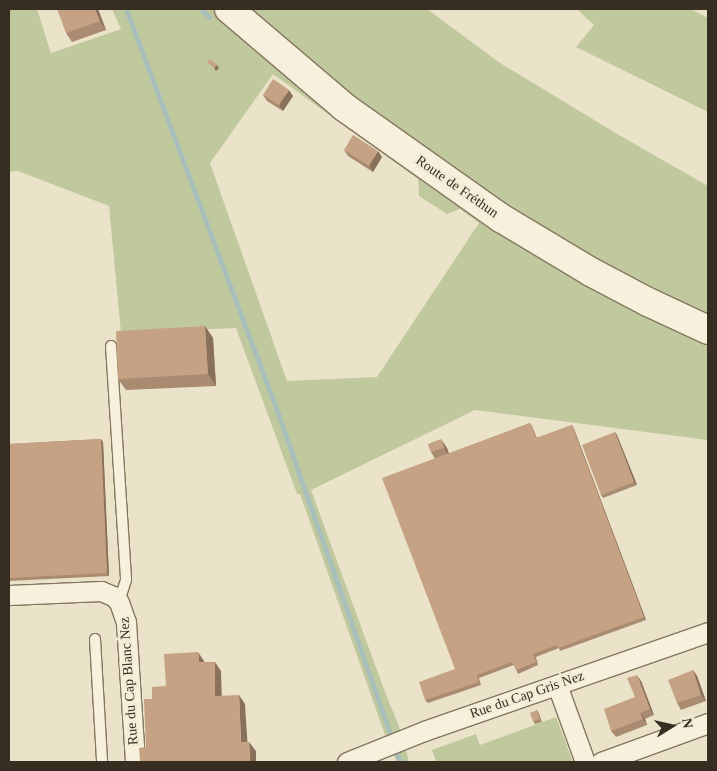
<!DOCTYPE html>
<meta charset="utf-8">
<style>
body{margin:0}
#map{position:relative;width:717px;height:771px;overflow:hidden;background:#ebe3c9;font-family:Georgia,serif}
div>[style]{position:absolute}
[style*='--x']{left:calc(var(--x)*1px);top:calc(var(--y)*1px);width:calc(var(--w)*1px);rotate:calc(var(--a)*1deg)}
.green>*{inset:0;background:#c0c89e}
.stream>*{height:5px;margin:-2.5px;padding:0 2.5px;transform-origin:2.5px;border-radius:2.5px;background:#a9bfba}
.roads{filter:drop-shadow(1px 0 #85765f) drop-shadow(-1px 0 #85765f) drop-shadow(0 1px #85765f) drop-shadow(0 -1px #85765f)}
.lane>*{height:10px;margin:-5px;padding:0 5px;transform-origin:5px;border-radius:5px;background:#f6f0dc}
.street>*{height:19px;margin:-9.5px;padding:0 9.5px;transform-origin:9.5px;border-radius:9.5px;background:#f6f0dc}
.secondary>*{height:28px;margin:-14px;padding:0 14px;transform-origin:14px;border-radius:14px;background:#f6f0dc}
.wall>*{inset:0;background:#a98b71}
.shaded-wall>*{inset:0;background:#8a715c}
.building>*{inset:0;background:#c5a283}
span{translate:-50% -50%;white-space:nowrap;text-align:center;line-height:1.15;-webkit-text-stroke:5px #f3edd8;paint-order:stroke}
.street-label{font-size:14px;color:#372d21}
.frame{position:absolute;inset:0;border:10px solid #372d21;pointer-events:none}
.north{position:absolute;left:647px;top:701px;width:50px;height:50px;-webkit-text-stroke:4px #f3edd8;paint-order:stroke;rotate:80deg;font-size:14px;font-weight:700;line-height:20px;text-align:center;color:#372d21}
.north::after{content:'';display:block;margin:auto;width:18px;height:22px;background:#372d21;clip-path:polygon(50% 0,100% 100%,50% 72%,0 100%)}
</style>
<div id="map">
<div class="green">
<div style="clip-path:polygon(evenodd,9px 9px,37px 9px,51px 53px,121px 29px,112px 9px,427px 9px,500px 63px,619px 135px,708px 186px,708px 440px,475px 410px,311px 490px,385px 692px,401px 731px,409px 762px,397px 762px,385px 735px,300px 494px,297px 494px,236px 328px,121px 333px,109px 206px,18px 171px,9px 172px,9px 9px,273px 74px,418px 179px,419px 196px,447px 214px,460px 209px,479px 223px,377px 377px,287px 381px,210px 163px,273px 74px)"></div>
<div style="clip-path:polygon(577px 9px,691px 9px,708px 18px,708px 112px,576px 47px,594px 25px)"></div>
<div style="clip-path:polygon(556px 717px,573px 762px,433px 762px,436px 761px,432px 750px,476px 734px,480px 745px)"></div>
</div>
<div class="stream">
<div style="--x:126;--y:9;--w:423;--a:69.4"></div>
<div style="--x:275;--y:405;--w:378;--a:70.7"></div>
<div style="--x:201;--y:9;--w:11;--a:45"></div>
</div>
<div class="roads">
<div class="lane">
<div style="--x:111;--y:346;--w:234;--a:86.3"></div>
<div style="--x:126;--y:580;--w:23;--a:108"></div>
<div style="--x:95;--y:639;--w:123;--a:86.7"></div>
</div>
<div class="street">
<div style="--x:9;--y:595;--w:92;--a:-2.5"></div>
<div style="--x:101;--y:591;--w:13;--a:23"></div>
<div style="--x:113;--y:596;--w:8;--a:45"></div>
<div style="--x:119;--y:602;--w:21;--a:71"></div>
<div style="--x:126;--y:622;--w:140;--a:86.3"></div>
<div style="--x:557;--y:685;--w:82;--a:70"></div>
<div style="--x:347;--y:762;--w:83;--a:-21.9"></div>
<div style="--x:424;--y:731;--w:301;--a:-19.2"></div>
<div style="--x:601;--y:762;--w:114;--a:-20"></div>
</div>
<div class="secondary">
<div style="--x:229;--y:9;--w:151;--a:40.4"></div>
<div style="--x:344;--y:107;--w:192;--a:35.3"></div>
<div style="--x:501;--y:218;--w:105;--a:31"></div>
<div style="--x:591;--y:272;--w:64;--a:27.8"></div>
<div style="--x:648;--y:302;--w:66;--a:25"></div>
</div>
</div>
<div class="wall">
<div style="clip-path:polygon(98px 9px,106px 30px,72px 42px,66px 33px)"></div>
<div style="clip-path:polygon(263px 95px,293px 96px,283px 111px,267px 101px)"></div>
<div style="clip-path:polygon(344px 150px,382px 157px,373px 172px,348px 156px)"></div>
<div style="clip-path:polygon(205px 326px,213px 338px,216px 386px,126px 390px,118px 379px)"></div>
<div style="clip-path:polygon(530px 423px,532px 426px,537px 438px,572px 425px,574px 429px,646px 620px,560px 651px,559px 648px,536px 657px,538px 665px,518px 674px,514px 665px,479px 678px,481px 685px,428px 703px,425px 700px,455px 669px,435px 459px,431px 452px,428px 444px,447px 448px,449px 454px)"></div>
<div style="clip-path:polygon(615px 432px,617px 435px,637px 485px,603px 498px,601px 495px)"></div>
<div style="clip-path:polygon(101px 439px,103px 442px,109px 576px,9px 581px,9px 444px)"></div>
<div style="clip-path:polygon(693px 670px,697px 676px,706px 701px,681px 710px,677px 703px)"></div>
<div style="clip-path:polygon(641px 681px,654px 715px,645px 719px,647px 725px,616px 737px,611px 731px,635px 697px)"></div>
<div style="clip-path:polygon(537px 710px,539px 713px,542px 722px,535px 724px,533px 721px)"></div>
</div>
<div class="shaded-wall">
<div style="clip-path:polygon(95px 9px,98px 9px,106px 30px,100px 21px)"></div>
<div style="clip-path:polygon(217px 65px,219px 68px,216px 71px,214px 68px)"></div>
<div style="clip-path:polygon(289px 90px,293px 96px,283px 111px,279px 105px)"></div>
<div style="clip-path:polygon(378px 151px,382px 157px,373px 172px,369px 166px)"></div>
<div style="clip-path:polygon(205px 326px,213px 338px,216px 386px,208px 374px)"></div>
<div style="clip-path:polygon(572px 425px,574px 429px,646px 620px,644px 617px)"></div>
<div style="clip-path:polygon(615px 432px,617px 435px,637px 485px,634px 482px)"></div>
<div style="clip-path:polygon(101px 439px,103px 442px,109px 576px,107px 573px)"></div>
<div style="clip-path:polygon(441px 439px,447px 448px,450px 457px,444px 448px)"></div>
<div style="clip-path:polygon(198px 652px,204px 661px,205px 671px,199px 662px)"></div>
<div style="clip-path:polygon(215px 662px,221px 671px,222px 705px,215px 696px)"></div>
<div style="clip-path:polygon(693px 670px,697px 676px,706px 701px,701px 695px)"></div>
<div style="clip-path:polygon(637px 675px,641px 681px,654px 715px,650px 709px)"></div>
<div style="clip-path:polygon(239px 695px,245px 704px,248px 751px,241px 742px)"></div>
<div style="clip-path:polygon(640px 713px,645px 719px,647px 725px,643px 719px)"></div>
<div style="clip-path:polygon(249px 742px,256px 751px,256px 762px,250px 762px)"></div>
</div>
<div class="building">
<div style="clip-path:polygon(57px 9px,95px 9px,100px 21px,66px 33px)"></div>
<div style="clip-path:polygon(210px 59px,217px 65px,214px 68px,207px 62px)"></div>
<div style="clip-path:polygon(273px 79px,289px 90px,279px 105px,263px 95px)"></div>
<div style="clip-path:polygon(353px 135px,378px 151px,369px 166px,344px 150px)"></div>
<div style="clip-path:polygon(205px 326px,208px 374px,118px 379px,116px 331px)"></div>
<div style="clip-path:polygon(530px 423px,536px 438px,572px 425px,644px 617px,558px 648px,557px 645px,533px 654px,536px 662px,516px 670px,512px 662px,477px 675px,479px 682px,425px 700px,419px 682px,455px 669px,382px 478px)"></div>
<div style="clip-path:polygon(615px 432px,634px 482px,601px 495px,582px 445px)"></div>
<div style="clip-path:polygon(101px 439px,107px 573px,9px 578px,9px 444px)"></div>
<div style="clip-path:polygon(441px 439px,444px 448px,431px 452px,428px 444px)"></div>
<div style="clip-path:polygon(198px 652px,199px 662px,215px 662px,215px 696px,239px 695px,241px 742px,249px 742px,250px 762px,140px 762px,139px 748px,146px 747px,144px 699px,152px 699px,152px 687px,166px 686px,164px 654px)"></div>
<div style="clip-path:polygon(693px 670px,701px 695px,677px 703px,668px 680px)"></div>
<div style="clip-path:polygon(637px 675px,650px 709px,640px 713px,643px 719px,611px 731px,604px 709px,635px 697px,627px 678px)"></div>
<div style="clip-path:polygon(537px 710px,540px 719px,533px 721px,530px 713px)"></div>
</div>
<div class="street-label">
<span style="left:457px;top:187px;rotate:35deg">Route de Fréthun</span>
<span style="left:129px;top:681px;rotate:-94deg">Rue du Cap Blanc Nez</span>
<span style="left:527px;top:695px;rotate:-19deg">Rue du Cap Gris Nez</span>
</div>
<div class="frame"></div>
<div class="north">N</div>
</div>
